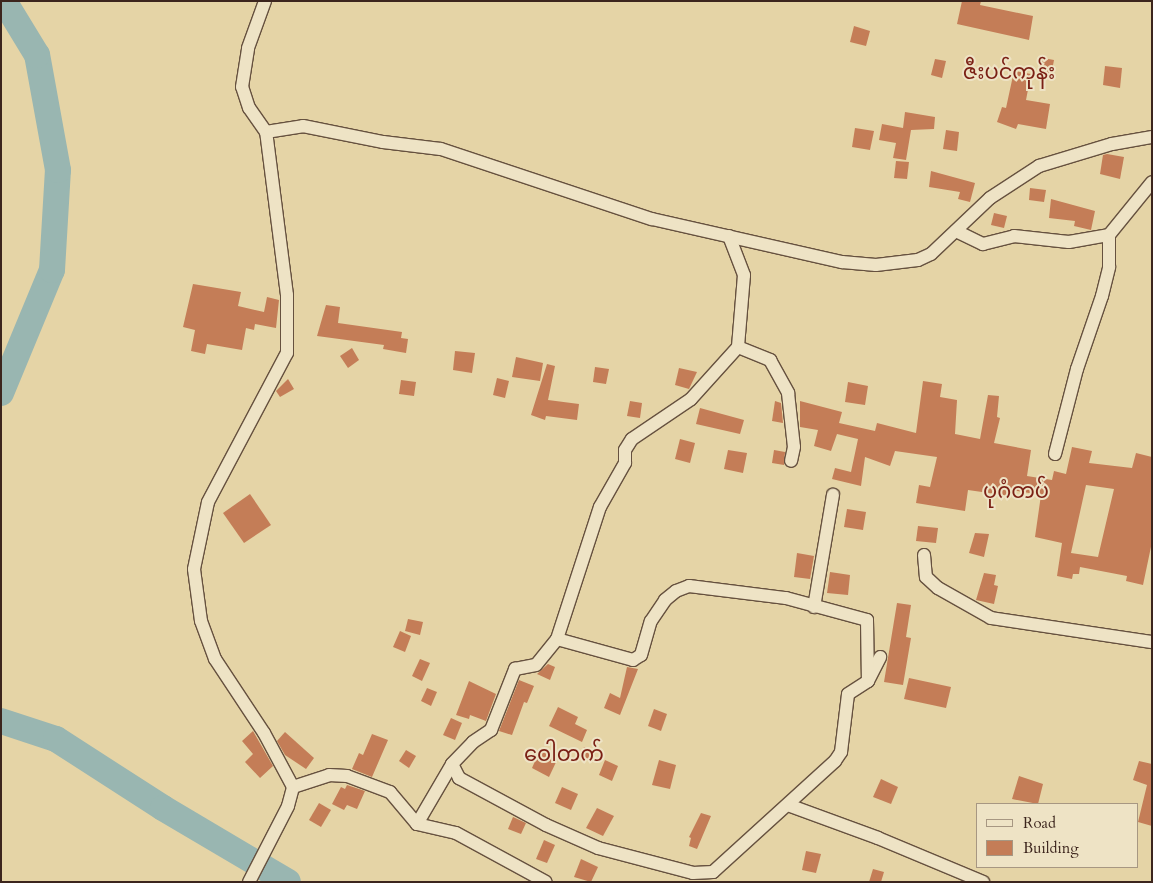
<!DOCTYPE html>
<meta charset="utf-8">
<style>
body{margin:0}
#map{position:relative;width:1153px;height:883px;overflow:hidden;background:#e5d4a6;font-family:Cardo,"Noto Sans Myanmar",serif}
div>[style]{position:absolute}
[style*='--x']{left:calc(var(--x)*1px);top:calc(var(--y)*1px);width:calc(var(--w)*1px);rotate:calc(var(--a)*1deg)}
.river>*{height:26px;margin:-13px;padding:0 13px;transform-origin:13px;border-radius:13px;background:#99b6b1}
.building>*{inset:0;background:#c47d57}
.roads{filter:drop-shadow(1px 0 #66513f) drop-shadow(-1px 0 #66513f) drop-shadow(0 1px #66513f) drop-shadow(0 -1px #66513f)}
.minor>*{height:12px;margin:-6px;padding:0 6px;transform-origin:6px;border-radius:6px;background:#eee3c5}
span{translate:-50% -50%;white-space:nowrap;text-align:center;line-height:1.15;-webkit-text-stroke:4px #eee3c5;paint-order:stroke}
.quarter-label{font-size:21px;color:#7a1f14}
.frame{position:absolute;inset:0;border:2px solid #3c251d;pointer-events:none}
.legend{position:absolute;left:976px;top:803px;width:162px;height:65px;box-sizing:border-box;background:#eee3c5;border:1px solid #a79782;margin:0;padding:6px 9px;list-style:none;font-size:15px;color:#3c251d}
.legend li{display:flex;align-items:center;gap:10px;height:25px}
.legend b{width:25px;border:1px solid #a79782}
</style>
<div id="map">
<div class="river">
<div style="--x:1;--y:393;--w:133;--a:-67.5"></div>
<div style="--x:52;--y:270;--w:100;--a:-86.6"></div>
<div style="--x:58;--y:170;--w:117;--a:-100.3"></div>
<div style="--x:37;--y:55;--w:63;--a:-121.4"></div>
<div style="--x:1;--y:721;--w:58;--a:18.1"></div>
<div style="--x:56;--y:739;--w:127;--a:32.8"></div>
<div style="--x:163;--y:808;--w:145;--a:30.6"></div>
</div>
<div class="building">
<div style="clip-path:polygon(962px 1px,981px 1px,980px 5px,1033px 16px,1029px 40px,957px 24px)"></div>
<div style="clip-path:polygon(854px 26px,870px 31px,866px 46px,850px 42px)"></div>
<div style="clip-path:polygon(1043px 58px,1054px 60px,1051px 76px,1040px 74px)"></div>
<div style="clip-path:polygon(935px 59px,946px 61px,942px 78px,931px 75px)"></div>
<div style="clip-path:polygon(1105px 66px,1122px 68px,1120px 88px,1103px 85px)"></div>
<div style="clip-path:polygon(1014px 71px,1031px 74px,1026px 100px,1050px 104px,1046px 129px,1018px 124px,1016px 129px,997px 122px,1002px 107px,1006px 108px)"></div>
<div style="clip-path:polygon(905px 112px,935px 117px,934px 129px,911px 130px,906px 160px,893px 158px,896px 143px,879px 140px,882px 124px,903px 128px)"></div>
<div style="clip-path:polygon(855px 128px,874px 131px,870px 150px,852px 147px)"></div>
<div style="clip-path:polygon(946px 130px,959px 132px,957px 151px,943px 149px)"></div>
<div style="clip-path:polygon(1107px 154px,1124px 157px,1120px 179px,1100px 174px,1103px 155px)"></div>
<div style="clip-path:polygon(896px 161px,909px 162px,907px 179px,894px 178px)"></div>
<div style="clip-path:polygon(931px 171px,975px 183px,970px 202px,958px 199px,960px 192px,929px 187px)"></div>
<div style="clip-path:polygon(1030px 188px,1046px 190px,1044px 202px,1029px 200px)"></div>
<div style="clip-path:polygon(1051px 199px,1095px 211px,1091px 230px,1074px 226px,1075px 221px,1049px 218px)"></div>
<div style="clip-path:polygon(994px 213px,1007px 216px,1004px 228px,991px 225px)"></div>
<div style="clip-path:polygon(193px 284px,241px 292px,238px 306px,264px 312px,267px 297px,279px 300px,276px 328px,255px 324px,254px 330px,246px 328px,242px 350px,207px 344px,205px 354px,191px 351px,195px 330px,183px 327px)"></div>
<div style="clip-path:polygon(326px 305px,340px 307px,338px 323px,402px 332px,401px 338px,408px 339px,406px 353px,383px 349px,384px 345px,317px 336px)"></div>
<div style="clip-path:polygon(352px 348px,359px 360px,348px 368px,340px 356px)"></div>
<div style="clip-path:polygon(455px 351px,475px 353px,472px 373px,453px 370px)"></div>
<div style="clip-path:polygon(516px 357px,543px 363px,540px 381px,512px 377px)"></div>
<div style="clip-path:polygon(547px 364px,555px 366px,548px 400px,579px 404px,577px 420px,546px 416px,545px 420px,531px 415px)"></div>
<div style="clip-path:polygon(595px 367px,609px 369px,606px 384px,593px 382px)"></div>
<div style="clip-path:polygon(679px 368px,697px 372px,689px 389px,675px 385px)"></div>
<div style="clip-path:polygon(497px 378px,509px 381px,505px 398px,493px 395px)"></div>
<div style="clip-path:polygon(288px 379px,294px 389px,280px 397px,276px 391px)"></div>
<div style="clip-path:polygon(401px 380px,416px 382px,414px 396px,399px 394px)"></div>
<div style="clip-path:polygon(evenodd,923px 381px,942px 384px,940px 397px,957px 400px,955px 434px,980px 439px,988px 395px,999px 396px,997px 417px,1000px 418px,994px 443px,1031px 450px,1027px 476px,1052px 480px,1054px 471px,1066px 474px,1072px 447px,1092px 451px,1089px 463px,1132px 468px,1136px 453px,1152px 457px,1152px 542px,1143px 585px,1126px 581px,1127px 576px,1080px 567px,1079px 574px,1073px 574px,1072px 579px,1057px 576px,1062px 543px,1035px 537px,1041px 495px,1012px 490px,1010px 496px,968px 490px,965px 511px,916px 503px,919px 485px,930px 487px,937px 457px,895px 451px,890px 466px,865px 457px,861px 486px,832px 479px,835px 468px,851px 472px,858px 439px,837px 434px,831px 451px,814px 446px,818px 430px,800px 427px,800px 401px,842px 412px,839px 423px,875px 431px,877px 423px,916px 433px,923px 381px,1086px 485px,1114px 489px,1098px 557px,1071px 553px,1086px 485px)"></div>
<div style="clip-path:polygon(848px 382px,868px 386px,865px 405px,845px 402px)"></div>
<div style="clip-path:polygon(630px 401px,642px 403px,640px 418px,627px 416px)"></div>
<div style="clip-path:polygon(775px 401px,781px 403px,783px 423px,772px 421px)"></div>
<div style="clip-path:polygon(700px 408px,744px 420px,740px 434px,696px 424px)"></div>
<div style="clip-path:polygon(680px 439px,695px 443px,690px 463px,675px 459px)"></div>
<div style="clip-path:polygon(728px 450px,747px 453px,743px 473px,724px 469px)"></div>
<div style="clip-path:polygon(774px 450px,785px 452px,784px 465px,772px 463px)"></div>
<div style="clip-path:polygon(250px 494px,271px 525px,244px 543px,223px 513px)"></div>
<div style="clip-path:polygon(847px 509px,866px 512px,863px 530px,844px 527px)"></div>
<div style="clip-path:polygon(918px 526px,938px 528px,936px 543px,916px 541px)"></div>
<div style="clip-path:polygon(975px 533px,989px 534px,984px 557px,969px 553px)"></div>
<div style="clip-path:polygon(797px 553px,814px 556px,810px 579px,794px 577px)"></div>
<div style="clip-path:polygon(830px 572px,850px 575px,848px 595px,827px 593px)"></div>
<div style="clip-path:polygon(984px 573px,996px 575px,994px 585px,998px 586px,994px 604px,976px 600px)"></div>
<div style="clip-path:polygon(897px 603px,911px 605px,906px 637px,911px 638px,903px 685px,884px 682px)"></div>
<div style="clip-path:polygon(408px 619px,423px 622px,420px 635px,405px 631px)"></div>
<div style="clip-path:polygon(400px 631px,411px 636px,405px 652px,393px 647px)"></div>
<div style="clip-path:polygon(420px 659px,430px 663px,422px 681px,412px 676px)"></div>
<div style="clip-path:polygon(548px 664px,555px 667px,550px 680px,537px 674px)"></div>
<div style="clip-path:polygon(627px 667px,638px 669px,620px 715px,604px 708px,610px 693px,620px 698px)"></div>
<div style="clip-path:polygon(909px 678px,951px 687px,946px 708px,904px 699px)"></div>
<div style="clip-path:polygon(519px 680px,534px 686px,527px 703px,524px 702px,512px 735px,499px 731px)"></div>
<div style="clip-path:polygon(469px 681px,496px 694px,486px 721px,470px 715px,469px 719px,456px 715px)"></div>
<div style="clip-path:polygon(427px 688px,437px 692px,431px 706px,421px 701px)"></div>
<div style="clip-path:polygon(558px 707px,578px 717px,575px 724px,587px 730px,582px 742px,549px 726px)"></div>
<div style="clip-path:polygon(654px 709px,667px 714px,661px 731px,648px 726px)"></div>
<div style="clip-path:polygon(451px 718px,462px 723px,455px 740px,443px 735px)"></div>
<div style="clip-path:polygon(253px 731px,273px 766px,260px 778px,245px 762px,253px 754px,242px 741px)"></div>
<div style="clip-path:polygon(285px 732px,314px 758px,306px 769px,285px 755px,277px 741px)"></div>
<div style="clip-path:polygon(372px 734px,388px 740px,372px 777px,352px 769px,359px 753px,363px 755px)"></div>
<div style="clip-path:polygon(584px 747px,596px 751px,592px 762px,580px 757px)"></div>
<div style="clip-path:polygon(406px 750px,416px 756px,409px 768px,399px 761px)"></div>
<div style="clip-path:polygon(540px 750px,558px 758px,549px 777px,532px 768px)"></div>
<div style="clip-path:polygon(605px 760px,618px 766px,612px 781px,599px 775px)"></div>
<div style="clip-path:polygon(659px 760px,676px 765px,670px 789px,652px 785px)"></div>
<div style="clip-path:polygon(1139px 761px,1152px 764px,1152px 826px,1138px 822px,1147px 785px,1133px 780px)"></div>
<div style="clip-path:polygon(1019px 776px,1043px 784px,1038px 804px,1012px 799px)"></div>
<div style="clip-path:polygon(881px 779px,898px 787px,891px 804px,873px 797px)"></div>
<div style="clip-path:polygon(347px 785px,365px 791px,357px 809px,347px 805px,344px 810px,332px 804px,341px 787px,345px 789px)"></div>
<div style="clip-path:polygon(562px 787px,578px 794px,571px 810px,555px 803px)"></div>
<div style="clip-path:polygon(319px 803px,331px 810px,321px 827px,309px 820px)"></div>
<div style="clip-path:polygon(597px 808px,614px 816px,603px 836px,586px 828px)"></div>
<div style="clip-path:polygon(701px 813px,711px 816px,697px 849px,689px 846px,691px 838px,689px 837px)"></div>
<div style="clip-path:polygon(513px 817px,526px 823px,521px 834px,508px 829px)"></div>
<div style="clip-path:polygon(544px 840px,555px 845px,547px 863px,536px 859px)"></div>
<div style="clip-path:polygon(806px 851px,821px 854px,816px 873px,802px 870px)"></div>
<div style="clip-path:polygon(581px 859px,598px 867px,591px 882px,574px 877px)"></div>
<div style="clip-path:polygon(873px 869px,884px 872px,881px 882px,869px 882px)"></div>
</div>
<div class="roads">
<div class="minor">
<div style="--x:266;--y:132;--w:37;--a:-9"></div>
<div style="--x:303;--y:126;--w:82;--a:11.3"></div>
<div style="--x:383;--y:142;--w:58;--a:6.9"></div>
<div style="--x:441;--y:149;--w:222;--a:18.4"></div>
<div style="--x:652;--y:219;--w:195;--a:12.8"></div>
<div style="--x:842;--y:262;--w:34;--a:5"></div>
<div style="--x:876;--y:265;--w:42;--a:-6.8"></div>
<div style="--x:918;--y:260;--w:14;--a:-25"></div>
<div style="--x:931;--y:254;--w:81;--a:-43.5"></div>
<div style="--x:990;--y:198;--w:59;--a:-33.1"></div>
<div style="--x:1039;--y:166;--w:76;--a:-16.8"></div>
<div style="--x:1112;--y:144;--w:41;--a:-9.9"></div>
<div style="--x:956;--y:231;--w:30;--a:26"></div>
<div style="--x:983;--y:244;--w:32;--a:-14"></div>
<div style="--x:1014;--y:236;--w:55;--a:6.2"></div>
<div style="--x:1069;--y:242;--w:41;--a:-9.9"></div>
<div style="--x:1109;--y:235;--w:68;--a:-50.9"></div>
<div style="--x:729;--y:236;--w:42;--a:69"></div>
<div style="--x:744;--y:275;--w:72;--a:94.8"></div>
<div style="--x:738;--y:347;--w:35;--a:22"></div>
<div style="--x:770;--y:360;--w:38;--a:61"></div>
<div style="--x:788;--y:393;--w:54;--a:83.7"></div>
<div style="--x:794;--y:447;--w:14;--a:102"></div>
<div style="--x:1055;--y:454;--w:88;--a:-75.5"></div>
<div style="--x:1077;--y:369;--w:77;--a:-71.1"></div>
<div style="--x:1102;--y:296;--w:30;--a:-76"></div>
<div style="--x:1109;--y:267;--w:32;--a:-90"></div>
<div style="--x:924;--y:555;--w:22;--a:85"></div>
<div style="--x:926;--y:577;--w:16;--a:43"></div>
<div style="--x:938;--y:588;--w:61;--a:29.5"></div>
<div style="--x:991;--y:618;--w:163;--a:8.5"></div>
<div style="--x:814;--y:607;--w:114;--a:-80.4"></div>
<div style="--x:557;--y:639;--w:139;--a:-72"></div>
<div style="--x:600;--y:507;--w:51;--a:-60.4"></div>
<div style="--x:625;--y:463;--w:13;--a:-90"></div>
<div style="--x:625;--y:450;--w:13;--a:-58"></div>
<div style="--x:632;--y:439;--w:71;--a:-34.1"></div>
<div style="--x:691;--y:399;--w:70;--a:-47.9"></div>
<div style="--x:452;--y:764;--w:16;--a:63"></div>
<div style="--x:459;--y:778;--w:99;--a:28.4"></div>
<div style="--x:546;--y:825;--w:57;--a:23.9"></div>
<div style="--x:598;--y:848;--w:98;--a:14.7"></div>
<div style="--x:693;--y:873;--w:20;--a:-3"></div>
<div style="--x:713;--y:872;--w:165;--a:-42.3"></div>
<div style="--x:835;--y:761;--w:11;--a:-56"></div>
<div style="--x:841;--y:752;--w:58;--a:-83.1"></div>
<div style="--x:848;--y:694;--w:24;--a:-33"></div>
<div style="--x:868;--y:681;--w:27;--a:-63"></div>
<div style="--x:293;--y:787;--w:38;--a:-18"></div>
<div style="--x:329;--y:775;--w:18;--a:3"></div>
<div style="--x:347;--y:776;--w:46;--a:20.4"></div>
<div style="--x:390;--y:792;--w:42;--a:49.8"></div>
<div style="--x:417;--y:824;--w:40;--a:13"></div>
<div style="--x:456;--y:833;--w:102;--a:28.6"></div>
<div style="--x:788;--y:805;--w:96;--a:20.1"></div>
<div style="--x:878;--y:838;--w:114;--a:22.7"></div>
<div style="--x:417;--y:824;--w:69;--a:-59.7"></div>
<div style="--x:452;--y:764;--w:30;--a:-46"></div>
<div style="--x:473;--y:742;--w:22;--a:-34"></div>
<div style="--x:491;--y:730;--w:66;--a:-68.5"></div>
<div style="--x:515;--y:669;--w:21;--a:-11"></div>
<div style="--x:536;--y:665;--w:33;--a:-51"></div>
<div style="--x:557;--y:639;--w:79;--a:15.4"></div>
<div style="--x:633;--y:660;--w:9;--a:-32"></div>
<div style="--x:641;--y:655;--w:35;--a:-74"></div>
<div style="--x:651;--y:621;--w:25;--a:-56"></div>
<div style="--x:665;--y:600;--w:14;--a:-39"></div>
<div style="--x:676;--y:591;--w:14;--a:-21"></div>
<div style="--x:689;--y:586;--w:98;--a:7.1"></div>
<div style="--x:786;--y:598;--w:84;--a:15.2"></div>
<div style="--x:867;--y:620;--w:61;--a:89.1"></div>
<div style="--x:249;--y:882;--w:85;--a:-62.8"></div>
<div style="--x:288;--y:806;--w:20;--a:-75"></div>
<div style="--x:293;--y:787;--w:61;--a:-118.2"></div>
<div style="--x:264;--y:733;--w:89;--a:-123.5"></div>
<div style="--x:215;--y:659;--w:40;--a:-110.2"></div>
<div style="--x:201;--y:621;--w:52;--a:-97.7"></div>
<div style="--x:194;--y:569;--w:68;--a:-78.2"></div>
<div style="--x:208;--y:502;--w:169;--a:-62.1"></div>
<div style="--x:287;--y:353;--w:58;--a:-90"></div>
<div style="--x:287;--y:295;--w:164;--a:-97.3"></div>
<div style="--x:266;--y:132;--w:29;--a:-125"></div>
<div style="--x:249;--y:108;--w:22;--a:-108"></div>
<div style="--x:242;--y:87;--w:39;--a:-81"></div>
<div style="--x:248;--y:48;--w:50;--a:-70.1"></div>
</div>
</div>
<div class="quarter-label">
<span style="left:1009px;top:73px">ဇီးပင်ကုန်း</span>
<span style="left:1016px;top:492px">ပုဂံတပ်</span>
<span style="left:564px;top:755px">ဝေါတက်</span>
</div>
<div class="frame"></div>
<ul class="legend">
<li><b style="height:6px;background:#eee3c5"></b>Road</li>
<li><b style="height:14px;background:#c47d57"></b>Building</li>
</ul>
</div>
